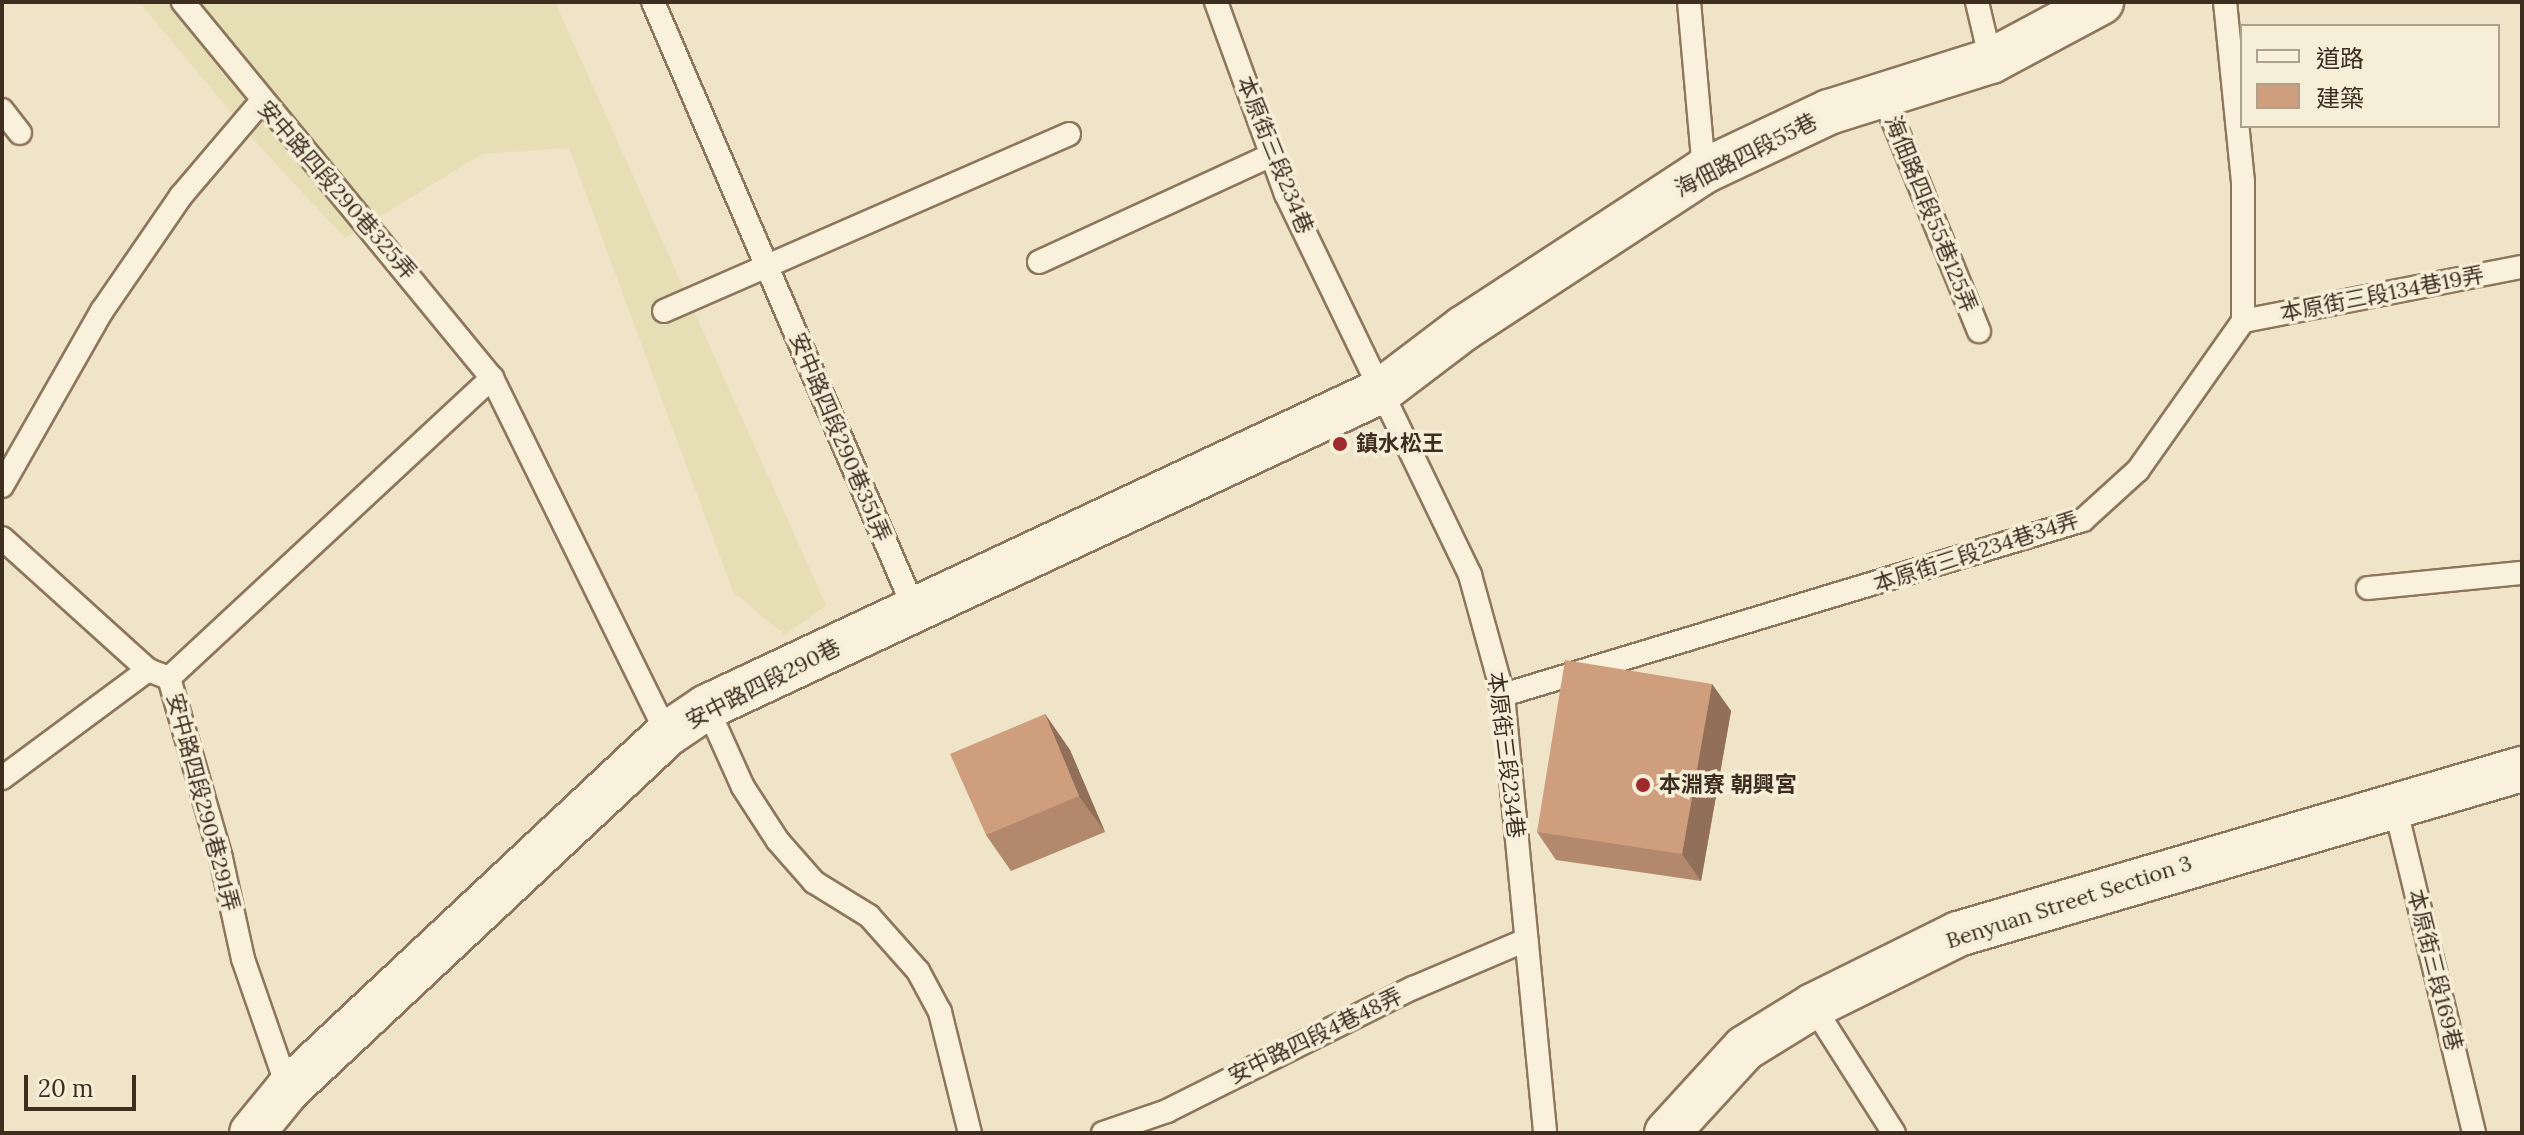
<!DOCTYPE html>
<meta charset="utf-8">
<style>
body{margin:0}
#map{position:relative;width:2524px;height:1135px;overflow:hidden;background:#f0e4c8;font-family:Lora,"Noto Sans TC",serif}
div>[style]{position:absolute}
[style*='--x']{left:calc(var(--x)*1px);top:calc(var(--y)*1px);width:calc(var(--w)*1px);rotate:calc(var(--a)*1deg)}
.farmland>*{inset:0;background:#e6deb5}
.roads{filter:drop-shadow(2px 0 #8d765c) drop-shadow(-2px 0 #8d765c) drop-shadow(0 2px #8d765c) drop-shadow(0 -2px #8d765c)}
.lane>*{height:22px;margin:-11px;padding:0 11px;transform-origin:11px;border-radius:11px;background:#faf1dc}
.street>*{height:44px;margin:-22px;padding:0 22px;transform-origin:22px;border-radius:22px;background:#faf1dc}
.wall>*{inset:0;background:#b2896c}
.shaded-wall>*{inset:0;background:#916f58}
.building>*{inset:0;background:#cf9f7d}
.dots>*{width:22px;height:22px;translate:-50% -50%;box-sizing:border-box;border:4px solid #f7eed8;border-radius:50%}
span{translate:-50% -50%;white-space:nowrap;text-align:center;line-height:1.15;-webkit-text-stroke:7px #f7eed8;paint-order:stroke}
.street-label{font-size:22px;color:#3d2e20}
.poi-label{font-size:22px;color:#3d2e20;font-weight:700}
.left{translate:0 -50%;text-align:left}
.frame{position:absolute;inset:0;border:4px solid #3d2e20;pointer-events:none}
.legend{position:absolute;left:2240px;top:24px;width:260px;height:104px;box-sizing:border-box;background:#f7eed8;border:2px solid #ada18e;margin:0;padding:10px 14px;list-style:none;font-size:24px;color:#3d2e20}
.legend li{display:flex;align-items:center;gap:16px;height:40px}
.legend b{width:40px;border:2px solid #ada18e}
.scale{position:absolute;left:24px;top:1075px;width:112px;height:36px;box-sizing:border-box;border:4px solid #3d2e20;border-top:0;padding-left:10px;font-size:24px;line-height:28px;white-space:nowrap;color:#3d2e20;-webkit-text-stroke:6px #f7eed8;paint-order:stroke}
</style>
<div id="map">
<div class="farmland">
<div style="clip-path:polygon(139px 2px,555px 2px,826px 605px,785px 635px,733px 592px,569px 148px,482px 154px,345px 238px,261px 148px)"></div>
</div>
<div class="roads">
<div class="lane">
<div style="--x:183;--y:2;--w:487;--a:50.6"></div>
<div style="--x:492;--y:378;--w:397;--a:63.8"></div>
<div style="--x:653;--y:2;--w:660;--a:66.7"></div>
<div style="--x:1216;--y:2;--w:204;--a:70"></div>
<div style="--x:1286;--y:194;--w:423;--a:64.2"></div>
<div style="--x:1470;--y:575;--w:124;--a:74.6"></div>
<div style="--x:1503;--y:695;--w:440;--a:84.5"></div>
<div style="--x:1689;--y:2;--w:170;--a:84.9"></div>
<div style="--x:1977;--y:2;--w:61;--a:76.7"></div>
<div style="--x:1883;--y:96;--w:254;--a:67.8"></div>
<div style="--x:2;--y:110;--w:29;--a:52"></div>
<div style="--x:1039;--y:262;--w:256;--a:-24.7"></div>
<div style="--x:664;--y:311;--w:442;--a:-23.6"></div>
<div style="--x:2243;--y:321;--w:284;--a:-11"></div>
<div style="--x:2;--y:486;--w:202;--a:-60.3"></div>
<div style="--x:102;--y:311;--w:140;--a:-55.5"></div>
<div style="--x:181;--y:196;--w:123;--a:-49.6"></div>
<div style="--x:2;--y:538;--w:197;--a:42.1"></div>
<div style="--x:148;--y:670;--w:22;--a:21"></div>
<div style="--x:169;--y:678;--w:187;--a:73.9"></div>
<div style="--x:221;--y:858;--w:103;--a:77.7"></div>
<div style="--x:243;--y:959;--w:138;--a:70.9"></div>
<div style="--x:2368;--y:588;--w:155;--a:-5.6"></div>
<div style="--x:169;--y:678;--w:441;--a:-42.9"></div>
<div style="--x:1503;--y:695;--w:606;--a:-16.79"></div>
<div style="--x:2083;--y:520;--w:74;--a:-42.3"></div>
<div style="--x:2138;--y:470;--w:182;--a:-54.8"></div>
<div style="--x:2243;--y:321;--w:139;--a:-90"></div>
<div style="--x:2243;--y:182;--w:181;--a:-95.7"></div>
<div style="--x:707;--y:707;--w:88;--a:65.8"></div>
<div style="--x:743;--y:787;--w:64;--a:57.1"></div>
<div style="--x:778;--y:841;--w:55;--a:48.7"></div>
<div style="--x:814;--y:882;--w:65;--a:31.7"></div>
<div style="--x:869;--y:916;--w:74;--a:48.3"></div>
<div style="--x:918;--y:971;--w:47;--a:61.8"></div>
<div style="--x:940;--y:1012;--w:125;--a:76.1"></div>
<div style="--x:2;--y:778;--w:182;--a:-36.5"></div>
<div style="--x:2395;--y:806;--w:336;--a:76.4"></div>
<div style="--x:1813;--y:1006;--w:151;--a:57.5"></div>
<div style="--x:1103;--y:1133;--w:68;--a:-19"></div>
<div style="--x:1167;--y:1111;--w:275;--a:-26.6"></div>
<div style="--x:1413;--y:988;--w:123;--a:-23"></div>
</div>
<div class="street">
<div style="--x:252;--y:1133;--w:57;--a:-50.7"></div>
<div style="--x:288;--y:1089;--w:519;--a:-43.13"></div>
<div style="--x:667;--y:734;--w:48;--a:-34"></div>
<div style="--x:707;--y:707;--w:744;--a:-25.12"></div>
<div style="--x:1381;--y:391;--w:104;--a:-37.2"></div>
<div style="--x:1464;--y:328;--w:287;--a:-33.2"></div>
<div style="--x:1704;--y:171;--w:138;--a:-25.3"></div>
<div style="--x:1829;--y:112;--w:170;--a:-17.5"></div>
<div style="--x:1991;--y:61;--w:125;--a:-28.2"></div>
<div style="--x:1667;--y:1133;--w:115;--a:-47.5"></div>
<div style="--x:1745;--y:1048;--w:80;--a:-31.7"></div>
<div style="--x:1813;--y:1006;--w:162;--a:-26.4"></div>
<div style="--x:1958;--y:934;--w:588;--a:-16.31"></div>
</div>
</div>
<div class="wall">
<div style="clip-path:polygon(1712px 684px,1731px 711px,1701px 881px,1556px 860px,1537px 832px)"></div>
<div style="clip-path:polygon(1045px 714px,1070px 750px,1105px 832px,1011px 871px,986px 835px)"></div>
</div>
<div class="shaded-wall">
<div style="clip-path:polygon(1712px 684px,1731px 711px,1701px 881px,1682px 854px)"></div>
<div style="clip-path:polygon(1045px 714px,1070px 750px,1105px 832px,1079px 796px)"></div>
</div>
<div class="building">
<div style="clip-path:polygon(1565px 660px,1712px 684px,1682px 854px,1537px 832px)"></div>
<div style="clip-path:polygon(1045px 714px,1079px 796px,986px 835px,950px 754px)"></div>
</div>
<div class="dots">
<div style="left:1340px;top:444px;background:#9e2a2b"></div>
<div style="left:1643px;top:785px;background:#9e2a2b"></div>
</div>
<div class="street-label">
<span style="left:1275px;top:155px;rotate:68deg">本原街三段234巷</span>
<span style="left:1746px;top:155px;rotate:-27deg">海佃路四段55巷</span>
<span style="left:337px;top:190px;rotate:49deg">安中路四段290巷325弄</span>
<span style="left:1931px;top:214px;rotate:68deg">海佃路四段55巷125弄</span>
<span style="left:2382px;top:294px;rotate:-11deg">本原街三段134巷19弄</span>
<span style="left:840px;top:437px;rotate:67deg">安中路四段290巷351弄</span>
<span style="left:1976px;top:552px;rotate:-18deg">本原街三段234巷34弄</span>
<span style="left:763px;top:684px;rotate:-27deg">安中路四段290巷</span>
<span style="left:1506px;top:755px;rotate:83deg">本原街三段234巷</span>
<span style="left:203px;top:802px;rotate:75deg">安中路四段290巷291弄</span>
<span style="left:2069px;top:902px;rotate:-18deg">Benyuan Street Section 3</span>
<span style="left:2435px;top:970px;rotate:76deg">本原街三段169巷</span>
<span style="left:1315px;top:1036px;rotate:-26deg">安中路四段4巷48弄</span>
</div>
<div class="poi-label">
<span class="left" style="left:1356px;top:444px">鎮水松王</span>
<span class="left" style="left:1659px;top:785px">本淵寮 朝興宮</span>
</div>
<div class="frame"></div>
<ul class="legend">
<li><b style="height:10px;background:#faf1dc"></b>道路</li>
<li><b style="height:22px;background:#cf9f7d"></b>建築</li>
</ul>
<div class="scale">20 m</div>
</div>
